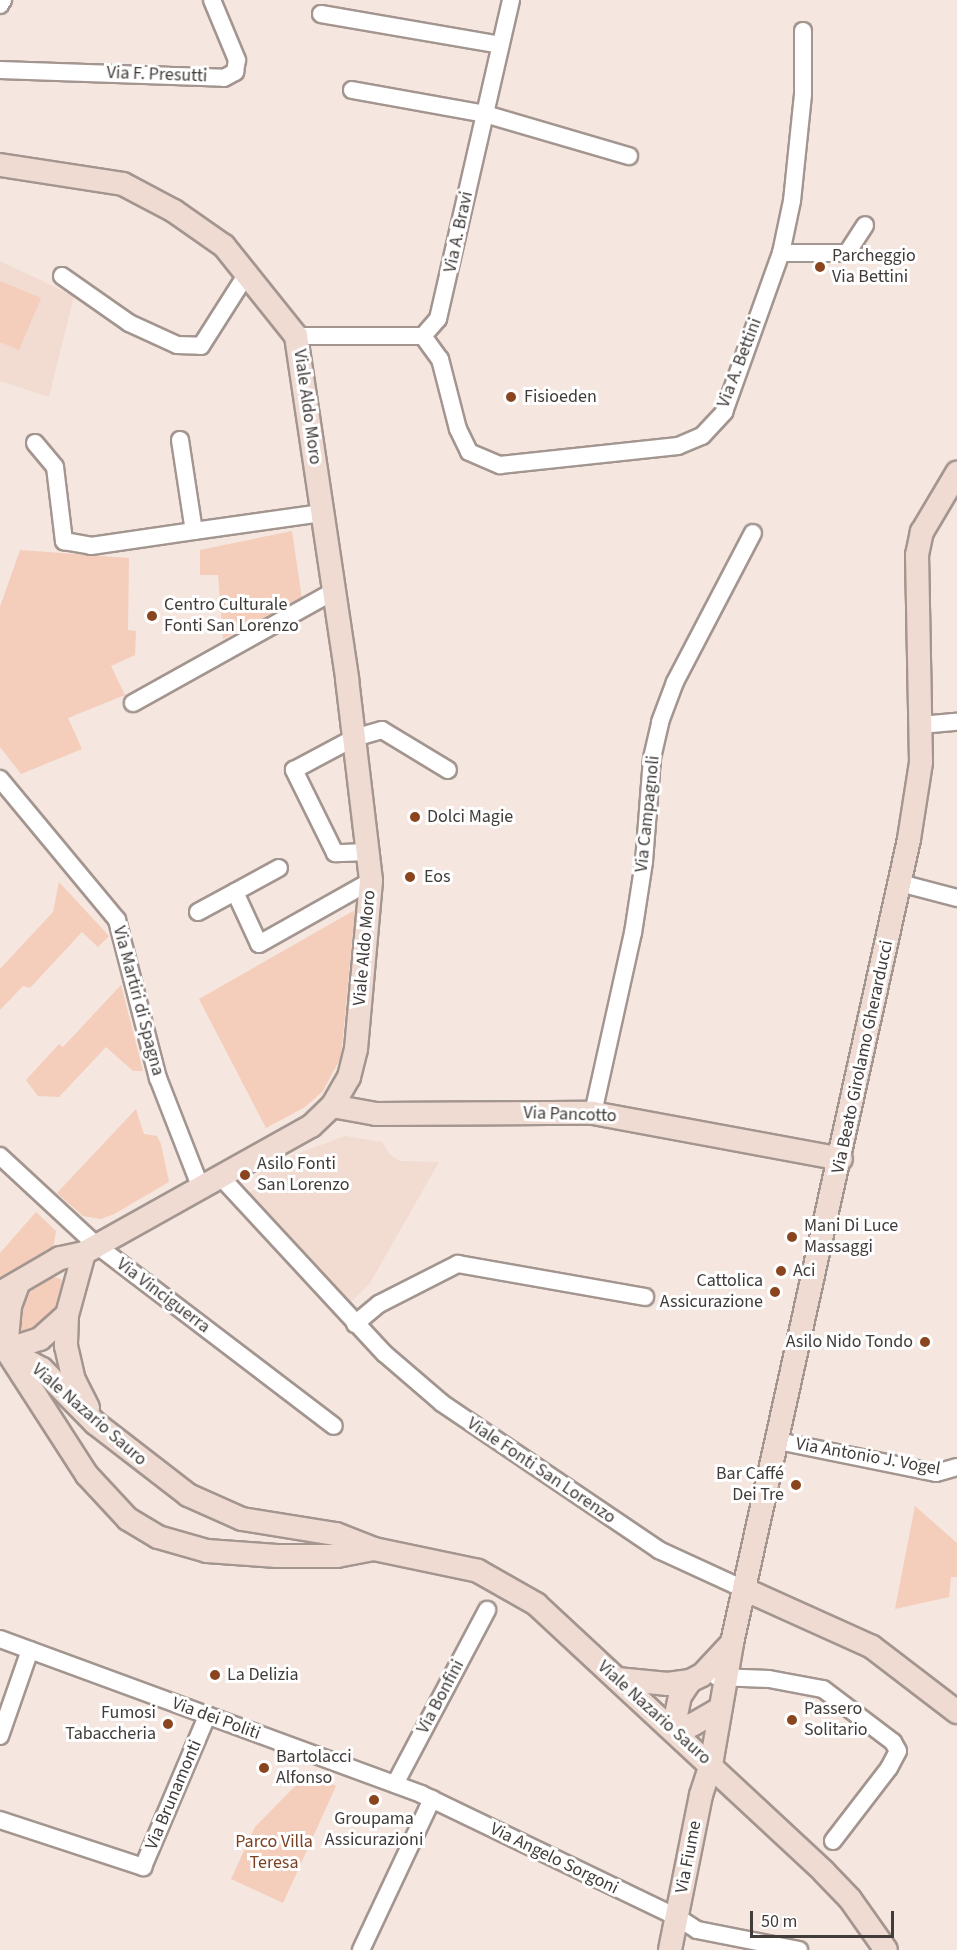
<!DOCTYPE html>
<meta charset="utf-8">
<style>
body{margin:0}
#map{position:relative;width:957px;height:1950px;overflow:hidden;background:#f5e6df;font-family:"Source Sans 3",sans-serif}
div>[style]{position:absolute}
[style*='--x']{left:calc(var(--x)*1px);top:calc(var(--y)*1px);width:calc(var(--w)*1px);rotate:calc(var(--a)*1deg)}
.built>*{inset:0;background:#f2dbd0}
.green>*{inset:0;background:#f4cdbb}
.roads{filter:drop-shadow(2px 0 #a3958f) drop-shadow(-2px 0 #a3958f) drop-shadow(0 2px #a3958f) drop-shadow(0 -2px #a3958f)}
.street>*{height:16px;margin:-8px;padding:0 8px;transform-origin:8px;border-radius:8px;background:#fff}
.secondary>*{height:22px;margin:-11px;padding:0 11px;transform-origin:11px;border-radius:11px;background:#efdbd2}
.dots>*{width:16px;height:16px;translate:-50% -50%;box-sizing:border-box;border:3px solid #fff;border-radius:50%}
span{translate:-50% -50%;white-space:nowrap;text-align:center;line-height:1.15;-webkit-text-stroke:6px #fff;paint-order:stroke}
.street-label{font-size:18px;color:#413b39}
.poi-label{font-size:18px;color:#413b39}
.left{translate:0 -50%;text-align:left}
.right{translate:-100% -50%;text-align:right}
.park-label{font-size:18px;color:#7b4123}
.scale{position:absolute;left:750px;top:1911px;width:144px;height:27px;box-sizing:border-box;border:3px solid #413b39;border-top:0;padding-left:8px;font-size:18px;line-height:21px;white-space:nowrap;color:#413b39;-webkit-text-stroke:4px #fff;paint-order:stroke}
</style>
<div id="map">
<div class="built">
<div style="clip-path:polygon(0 261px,74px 296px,49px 397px,0 381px)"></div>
<div style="clip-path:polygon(345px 1136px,382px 1142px,390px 1155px,400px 1161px,439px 1162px,370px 1283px,350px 1303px,247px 1195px,261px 1183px,255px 1177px,272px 1163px)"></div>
</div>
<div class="green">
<div style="clip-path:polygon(0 281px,41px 298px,19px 350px,0 342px)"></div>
<div style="clip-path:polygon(292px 531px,302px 599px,223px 639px,218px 575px,200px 575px,200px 550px)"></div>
<div style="clip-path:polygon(20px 550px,129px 558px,128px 630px,136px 631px,135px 655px,111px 666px,125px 695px,68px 718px,82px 749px,21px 774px,0 747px,0 607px)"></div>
<div style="clip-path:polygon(59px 882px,109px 936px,98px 947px,82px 932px,30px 988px,23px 986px,0 1010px,0 969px,53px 912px)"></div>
<div style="clip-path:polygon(355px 910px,341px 1057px,323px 1091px,305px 1107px,266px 1128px,199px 999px)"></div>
<div style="clip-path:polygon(121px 985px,143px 1071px,133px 1071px,106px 1047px,59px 1097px,38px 1096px,26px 1080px,59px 1044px,63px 1047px)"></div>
<div style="clip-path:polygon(136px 1109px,144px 1134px,157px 1136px,161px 1144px,169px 1182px,114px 1214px,101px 1219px,83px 1216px,57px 1193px)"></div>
<div style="clip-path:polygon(36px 1212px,56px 1231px,53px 1249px,0 1279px,0 1253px)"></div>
<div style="clip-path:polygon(48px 1276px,61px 1279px,64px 1286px,61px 1306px,46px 1325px,18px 1333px,20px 1301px,32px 1283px)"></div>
<div style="clip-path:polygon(915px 1506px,957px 1543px,957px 1577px,951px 1577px,949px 1597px,895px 1609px)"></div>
<div style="clip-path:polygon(308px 1773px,336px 1786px,283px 1903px,231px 1879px,255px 1827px)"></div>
</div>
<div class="roads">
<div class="street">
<div style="--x:0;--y:5;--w:6;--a:-59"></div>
<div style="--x:321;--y:14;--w:182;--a:9.8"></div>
<div style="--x:0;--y:70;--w:224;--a:2"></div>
<div style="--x:224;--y:78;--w:13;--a:-29"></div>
<div style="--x:235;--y:72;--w:12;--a:-81"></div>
<div style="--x:237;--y:60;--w:65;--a:-112.6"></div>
<div style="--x:352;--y:90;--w:135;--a:10.2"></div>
<div style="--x:485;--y:114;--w:150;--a:16.3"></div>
<div style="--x:781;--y:253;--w:66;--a:0"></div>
<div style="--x:847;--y:253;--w:33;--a:-57"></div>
<div style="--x:62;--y:276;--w:82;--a:35"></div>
<div style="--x:129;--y:323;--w:53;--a:24.6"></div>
<div style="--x:177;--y:345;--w:24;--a:2"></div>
<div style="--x:201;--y:346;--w:88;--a:-57.6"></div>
<div style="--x:296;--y:336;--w:127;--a:0"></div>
<div style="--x:423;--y:336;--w:23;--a:-49"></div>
<div style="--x:438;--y:319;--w:327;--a:-77.1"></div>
<div style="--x:423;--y:336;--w:29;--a:54"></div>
<div style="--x:440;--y:359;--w:72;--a:75.6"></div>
<div style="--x:458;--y:429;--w:25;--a:64"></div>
<div style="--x:469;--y:452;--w:34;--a:23"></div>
<div style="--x:500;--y:465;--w:179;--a:-6.1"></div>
<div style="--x:678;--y:446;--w:26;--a:-23"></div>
<div style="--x:702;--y:436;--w:33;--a:-47"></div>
<div style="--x:724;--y:412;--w:169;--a:-70.3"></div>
<div style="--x:781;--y:253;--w:53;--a:-78.1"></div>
<div style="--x:792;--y:201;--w:108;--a:-84.1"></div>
<div style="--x:803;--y:94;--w:63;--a:-90"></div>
<div style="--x:180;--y:440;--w:92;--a:81.3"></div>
<div style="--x:194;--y:531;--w:129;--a:-8"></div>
<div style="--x:35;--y:443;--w:31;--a:50"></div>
<div style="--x:55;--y:467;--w:75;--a:83.1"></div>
<div style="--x:64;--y:541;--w:27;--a:10"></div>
<div style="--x:91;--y:546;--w:104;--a:-8.3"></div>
<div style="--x:133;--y:703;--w:230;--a:-29.1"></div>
<div style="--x:920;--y:725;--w:37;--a:-5"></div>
<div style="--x:0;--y:779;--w:183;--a:50.3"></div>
<div style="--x:117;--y:920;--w:163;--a:75.5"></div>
<div style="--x:158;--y:1078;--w:116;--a:68.7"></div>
<div style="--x:368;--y:852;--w:33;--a:178"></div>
<div style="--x:335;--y:853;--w:93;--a:-116.3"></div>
<div style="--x:294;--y:770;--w:68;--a:-28.1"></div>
<div style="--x:354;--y:738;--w:29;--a:-16"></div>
<div style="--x:382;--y:730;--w:77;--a:31.2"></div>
<div style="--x:900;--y:883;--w:59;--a:14.7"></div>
<div style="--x:235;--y:892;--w:50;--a:-28.6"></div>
<div style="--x:198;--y:912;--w:42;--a:-28.4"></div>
<div style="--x:235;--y:892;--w:57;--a:65.2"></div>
<div style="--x:259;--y:944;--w:129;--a:-29.4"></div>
<div style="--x:593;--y:1113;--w:184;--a:-77.5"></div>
<div style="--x:633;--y:933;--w:72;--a:-81.2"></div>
<div style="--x:644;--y:862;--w:104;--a:-85.6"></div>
<div style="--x:652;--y:758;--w:37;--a:-77"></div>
<div style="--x:660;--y:722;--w:43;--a:-69.4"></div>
<div style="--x:675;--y:682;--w:168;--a:-62.4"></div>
<div style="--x:0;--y:1156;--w:129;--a:42.8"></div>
<div style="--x:95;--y:1244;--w:300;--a:37.3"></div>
<div style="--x:219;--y:1175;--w:244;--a:47.2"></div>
<div style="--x:385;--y:1354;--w:75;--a:40.7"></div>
<div style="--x:442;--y:1403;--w:262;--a:34.1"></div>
<div style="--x:659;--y:1550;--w:96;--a:24.7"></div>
<div style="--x:355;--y:1324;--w:31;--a:-40"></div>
<div style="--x:379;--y:1304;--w:89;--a:-26.9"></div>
<div style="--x:458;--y:1264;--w:190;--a:10"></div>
<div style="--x:778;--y:1441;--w:161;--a:11.4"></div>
<div style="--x:936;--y:1473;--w:22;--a:-16"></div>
<div style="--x:0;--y:1639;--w:449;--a:20.2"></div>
<div style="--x:421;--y:1794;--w:284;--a:25.7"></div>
<div style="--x:677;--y:1917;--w:24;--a:33"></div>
<div style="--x:697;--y:1930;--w:104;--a:11.1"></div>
<div style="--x:717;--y:1677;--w:52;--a:2.2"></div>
<div style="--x:769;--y:1679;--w:55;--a:10.5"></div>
<div style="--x:823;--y:1689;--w:88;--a:37.1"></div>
<div style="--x:893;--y:1742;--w:10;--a:61"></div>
<div style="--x:898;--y:1751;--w:19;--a:118"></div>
<div style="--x:889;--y:1768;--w:92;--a:127.5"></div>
<div style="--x:0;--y:1736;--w:91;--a:-70.8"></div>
<div style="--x:395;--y:1784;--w:197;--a:-62.1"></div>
<div style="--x:0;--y:1820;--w:151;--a:18.2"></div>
<div style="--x:143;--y:1867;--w:164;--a:-67"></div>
<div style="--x:361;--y:1950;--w:167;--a:-64.8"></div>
</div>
<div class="secondary">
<div style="--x:0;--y:165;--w:124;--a:8.8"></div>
<div style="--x:123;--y:184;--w:58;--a:27.9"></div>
<div style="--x:174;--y:211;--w:61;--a:35"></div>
<div style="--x:224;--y:246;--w:115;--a:51.3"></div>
<div style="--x:296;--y:336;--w:347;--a:81.5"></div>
<div style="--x:347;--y:679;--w:203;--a:83.2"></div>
<div style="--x:371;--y:881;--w:169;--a:95.1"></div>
<div style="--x:356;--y:1049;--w:29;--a:104"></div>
<div style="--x:349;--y:1077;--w:34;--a:120"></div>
<div style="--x:332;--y:1106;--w:29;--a:136"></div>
<div style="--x:311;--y:1126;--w:260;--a:150.8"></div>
<div style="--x:84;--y:1253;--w:25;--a:168"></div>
<div style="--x:60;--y:1258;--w:69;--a:149.7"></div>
<div style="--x:332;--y:1106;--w:45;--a:10.3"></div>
<div style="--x:376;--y:1114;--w:217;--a:-0.3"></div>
<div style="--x:593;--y:1113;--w:252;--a:10.5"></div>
<div style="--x:67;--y:1315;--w:31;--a:92"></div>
<div style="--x:66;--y:1346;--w:35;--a:77"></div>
<div style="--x:74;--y:1380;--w:31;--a:63"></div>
<div style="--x:0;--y:1347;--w:47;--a:27.6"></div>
<div style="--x:42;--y:1369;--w:76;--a:45.5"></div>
<div style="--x:95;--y:1423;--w:118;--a:37.7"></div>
<div style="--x:188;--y:1495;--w:59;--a:24"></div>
<div style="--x:242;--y:1519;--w:95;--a:9.1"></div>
<div style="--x:336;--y:1534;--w:41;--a:21.5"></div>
<div style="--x:374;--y:1549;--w:106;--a:11.9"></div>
<div style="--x:478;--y:1571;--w:67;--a:29.6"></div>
<div style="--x:536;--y:1604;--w:393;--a:42.9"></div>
<div style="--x:824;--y:1872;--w:37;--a:46"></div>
<div style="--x:850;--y:1899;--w:62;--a:54.8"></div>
<div style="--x:6;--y:1350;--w:36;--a:-18"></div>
<div style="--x:40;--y:1339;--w:36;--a:-42"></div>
<div style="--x:67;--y:1315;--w:64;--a:-74.7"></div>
<div style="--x:6;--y:1350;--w:44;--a:-84.8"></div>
<div style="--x:10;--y:1306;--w:23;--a:-70"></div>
<div style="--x:7;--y:1351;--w:148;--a:57.2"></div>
<div style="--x:87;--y:1475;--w:60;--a:47"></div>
<div style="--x:128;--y:1519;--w:35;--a:31"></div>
<div style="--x:158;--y:1537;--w:51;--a:15.9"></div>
<div style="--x:207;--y:1551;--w:70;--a:4.1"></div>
<div style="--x:277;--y:1556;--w:60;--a:0"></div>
<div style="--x:337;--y:1556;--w:36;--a:-11"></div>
<div style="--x:746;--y:1590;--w:138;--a:24.3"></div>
<div style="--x:872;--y:1647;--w:107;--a:37.4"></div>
<div style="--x:617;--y:1679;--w:51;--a:5.6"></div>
<div style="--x:668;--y:1684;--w:22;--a:-8"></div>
<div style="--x:690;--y:1681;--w:13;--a:-27"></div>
<div style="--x:702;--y:1675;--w:42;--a:-46.9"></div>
<div style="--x:673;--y:1729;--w:34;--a:-78"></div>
<div style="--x:680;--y:1696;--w:18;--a:-56"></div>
<div style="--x:673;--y:1729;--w:19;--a:-12"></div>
<div style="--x:692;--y:1725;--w:30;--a:-30"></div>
<div style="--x:670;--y:1950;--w:158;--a:-78.7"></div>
<div style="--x:701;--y:1795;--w:32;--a:-72"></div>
<div style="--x:711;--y:1765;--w:124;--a:-80.2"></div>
<div style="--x:732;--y:1643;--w:823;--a:-77.58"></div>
<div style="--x:909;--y:839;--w:78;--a:-81.1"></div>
<div style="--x:921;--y:762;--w:207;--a:-91.1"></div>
<div style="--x:917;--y:555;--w:24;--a:-78"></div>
<div style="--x:922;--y:532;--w:69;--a:-59.3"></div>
</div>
</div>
<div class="dots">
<div style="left:820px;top:267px;background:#8b451e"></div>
<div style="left:511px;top:397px;background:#8b451e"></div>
<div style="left:152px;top:616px;background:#8b451e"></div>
<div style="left:415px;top:817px;background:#8b451e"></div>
<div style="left:410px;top:877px;background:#8b451e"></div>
<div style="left:245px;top:1175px;background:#8b451e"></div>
<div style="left:792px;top:1237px;background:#8b451e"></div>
<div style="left:781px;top:1271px;background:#8b451e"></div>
<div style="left:775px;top:1292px;background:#8b451e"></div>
<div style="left:925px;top:1342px;background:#8b451e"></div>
<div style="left:796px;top:1485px;background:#8b451e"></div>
<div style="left:215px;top:1675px;background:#8b451e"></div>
<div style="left:792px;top:1720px;background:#8b451e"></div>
<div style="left:168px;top:1724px;background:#8b451e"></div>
<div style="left:264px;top:1768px;background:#8b451e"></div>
<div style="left:374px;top:1800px;background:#8b451e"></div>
</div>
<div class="street-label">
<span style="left:157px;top:75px;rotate:2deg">Via F. Presutti</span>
<span style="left:459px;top:232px;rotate:-78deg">Via A. Bravi</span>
<span style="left:740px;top:363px;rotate:-69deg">Via A. Bettini</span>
<span style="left:307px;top:407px;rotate:82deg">Viale Aldo Moro</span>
<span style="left:648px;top:814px;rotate:-84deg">Via Campagnoli</span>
<span style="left:365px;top:948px;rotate:-85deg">Viale Aldo Moro</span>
<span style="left:138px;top:1001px;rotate:75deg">Via Martiri di Spagna</span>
<span style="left:863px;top:1057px;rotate:-78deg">Via Beato Girolamo Gherarducci</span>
<span style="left:570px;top:1115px;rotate:2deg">Via Pancotto</span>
<span style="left:163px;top:1296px;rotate:37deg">Via Vinciguerra</span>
<span style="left:89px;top:1415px;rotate:41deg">Viale Nazario Sauro</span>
<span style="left:868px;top:1457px;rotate:10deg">Via Antonio J. Vogel</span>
<span style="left:541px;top:1471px;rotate:34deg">Viale Fonti San Lorenzo</span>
<span style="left:441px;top:1697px;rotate:-62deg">Via Bonfini</span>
<span style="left:654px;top:1713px;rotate:42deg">Viale Nazario Sauro</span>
<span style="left:216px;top:1719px;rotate:20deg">Via dei Politi</span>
<span style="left:174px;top:1795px;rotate:-67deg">Via Brunamonti</span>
<span style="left:689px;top:1857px;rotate:-79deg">Via Fiume</span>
<span style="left:554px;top:1859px;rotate:26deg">Via Angelo Sorgoni</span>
</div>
<div class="poi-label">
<span class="left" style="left:832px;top:267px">Parcheggio<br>Via Bettini</span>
<span class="left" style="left:524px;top:397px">Fisioeden</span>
<span class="left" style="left:164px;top:616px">Centro Culturale<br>Fonti San Lorenzo</span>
<span class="left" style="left:427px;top:817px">Dolci Magie</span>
<span class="left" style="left:424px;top:877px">Eos</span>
<span class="left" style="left:257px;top:1175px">Asilo Fonti<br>San Lorenzo</span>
<span class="left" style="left:804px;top:1237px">Mani Di Luce<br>Massaggi</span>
<span class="left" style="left:793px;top:1271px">Aci</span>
<span class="right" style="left:763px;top:1292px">Cattolica<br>Assicurazione</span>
<span class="right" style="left:913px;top:1342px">Asilo Nido Tondo</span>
<span class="right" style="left:784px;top:1485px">Bar Caffé<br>Dei Tre</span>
<span class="left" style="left:227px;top:1675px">La Delizia</span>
<span class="left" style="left:804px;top:1720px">Passero<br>Solitario</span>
<span class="right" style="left:156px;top:1724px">Fumosi<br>Tabaccheria</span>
<span class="left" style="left:276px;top:1768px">Bartolacci<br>Alfonso</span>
<span style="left:374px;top:1830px">Groupama<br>Assicurazioni</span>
</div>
<div class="park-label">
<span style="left:274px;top:1853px">Parco Villa<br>Teresa</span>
</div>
<div class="scale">50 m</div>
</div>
